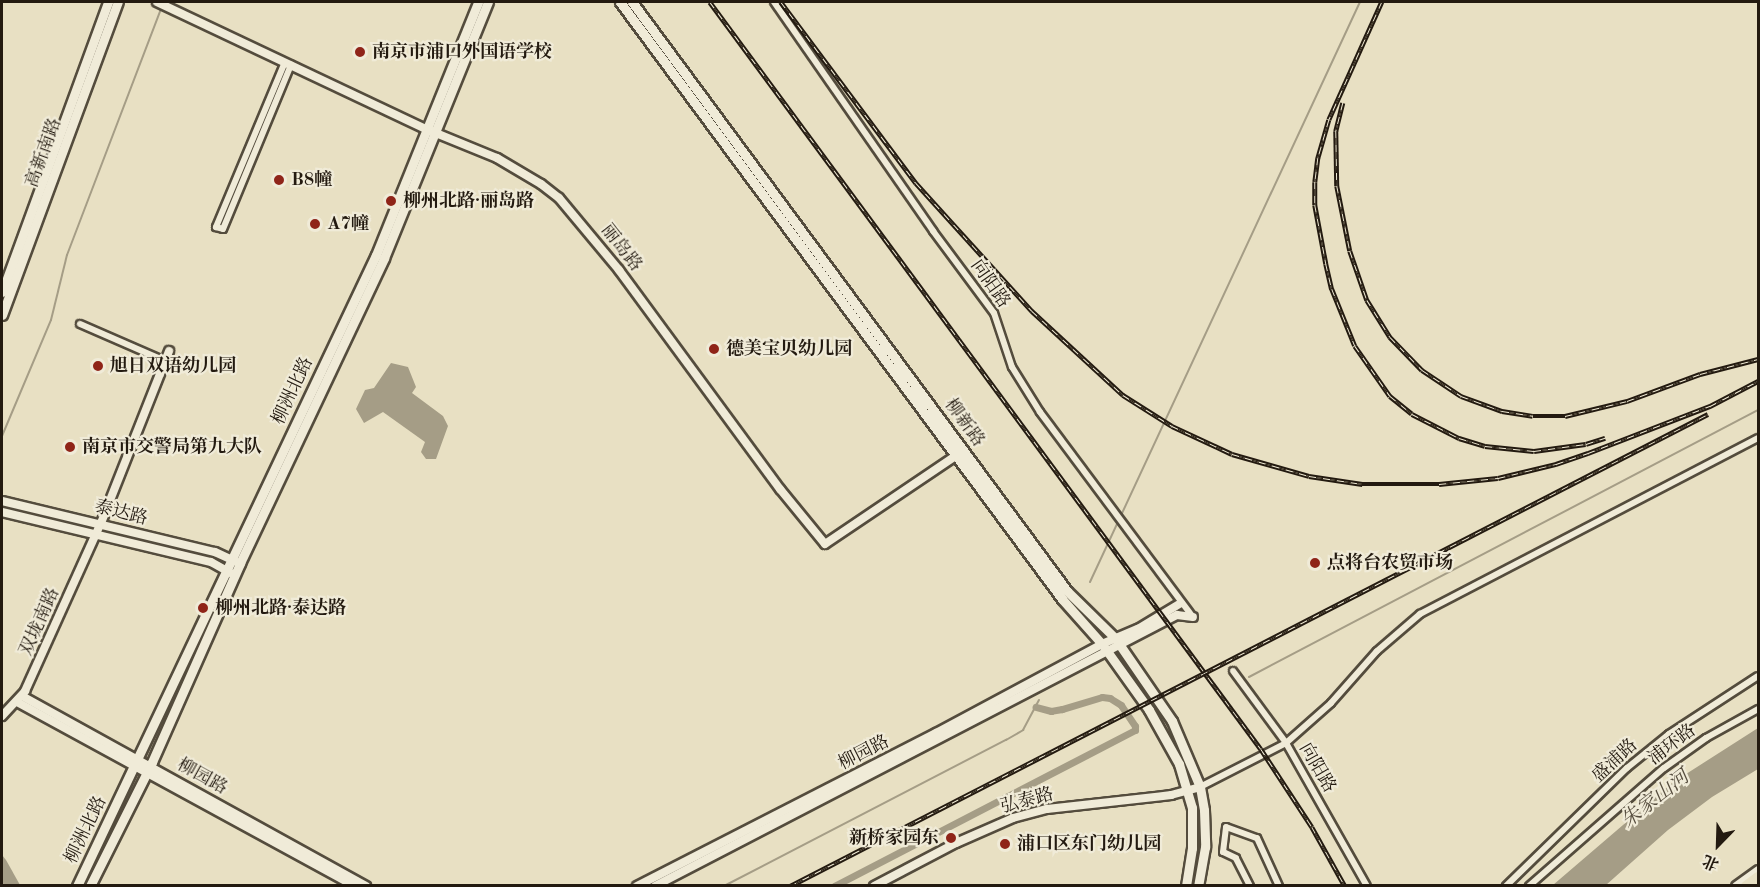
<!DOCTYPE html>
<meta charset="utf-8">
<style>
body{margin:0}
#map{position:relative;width:1760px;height:887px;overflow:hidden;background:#e8e0c3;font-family:"Old Standard TT","Noto Serif SC",serif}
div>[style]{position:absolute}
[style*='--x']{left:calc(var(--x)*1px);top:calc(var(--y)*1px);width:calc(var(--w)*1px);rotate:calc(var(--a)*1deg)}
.water>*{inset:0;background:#a59d86}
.stream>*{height:2px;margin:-1px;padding:0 1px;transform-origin:1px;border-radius:1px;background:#a59d86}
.canal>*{height:7px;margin:-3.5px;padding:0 3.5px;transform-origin:3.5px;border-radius:3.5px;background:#a59d86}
.roads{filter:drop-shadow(2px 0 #544c3d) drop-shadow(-2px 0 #544c3d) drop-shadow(0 2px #544c3d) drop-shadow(0 -2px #544c3d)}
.minor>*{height:6px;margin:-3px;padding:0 3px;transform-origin:3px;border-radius:3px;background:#f0ebd8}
.tertiary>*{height:8px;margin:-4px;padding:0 4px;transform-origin:4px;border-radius:4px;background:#f0ebd8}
.secondary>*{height:9px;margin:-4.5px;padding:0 4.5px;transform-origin:4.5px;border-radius:4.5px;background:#f0ebd8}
.trunk>*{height:10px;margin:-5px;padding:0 5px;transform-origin:5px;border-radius:5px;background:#e8e0c3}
.rail>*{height:4.5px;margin-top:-2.25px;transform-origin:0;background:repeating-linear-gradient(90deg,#f0ebd8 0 7px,#231a10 0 14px);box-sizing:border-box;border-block:2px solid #231a10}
.dots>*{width:16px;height:16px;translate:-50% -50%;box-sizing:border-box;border:3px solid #f0ebd8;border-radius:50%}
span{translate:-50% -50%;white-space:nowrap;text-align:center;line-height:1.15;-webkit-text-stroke:4.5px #f0ebd8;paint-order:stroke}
.poi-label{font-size:18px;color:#231a10;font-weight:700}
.left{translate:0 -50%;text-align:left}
.right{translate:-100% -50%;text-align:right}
.street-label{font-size:18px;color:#231a10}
.water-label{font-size:20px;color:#574e3f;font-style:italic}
.frame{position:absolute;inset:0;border:3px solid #231a10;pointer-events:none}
.north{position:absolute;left:1688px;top:815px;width:60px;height:60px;-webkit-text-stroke:4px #f0ebd8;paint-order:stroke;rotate:203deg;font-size:16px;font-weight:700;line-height:24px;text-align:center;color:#231a10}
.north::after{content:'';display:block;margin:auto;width:21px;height:27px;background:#231a10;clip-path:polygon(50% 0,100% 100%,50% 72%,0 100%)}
</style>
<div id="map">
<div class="water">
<div style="clip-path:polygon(391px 363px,408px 367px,416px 387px,412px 393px,443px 416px,448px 426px,436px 459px,426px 459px,421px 452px,425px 442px,383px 412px,364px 423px,356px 409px,365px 390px,374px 388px)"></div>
<div style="clip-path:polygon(1758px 728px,1758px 769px,1712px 797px,1668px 830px,1606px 885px,1553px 885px,1672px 783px)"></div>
<div style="clip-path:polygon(2px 855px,6px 860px,20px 885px,4px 885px,2px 882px)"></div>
</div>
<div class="stream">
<div style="--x:2;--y:436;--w:126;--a:-67.1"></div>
<div style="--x:51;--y:320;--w:67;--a:-76.2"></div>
<div style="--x:67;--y:255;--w:267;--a:-69.1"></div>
<div style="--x:1090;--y:582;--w:640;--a:-65.04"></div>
<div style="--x:1249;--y:677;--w:575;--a:-27.68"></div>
<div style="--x:724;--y:886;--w:318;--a:-27.4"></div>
<div style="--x:1006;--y:740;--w:20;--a:-30"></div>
<div style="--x:1023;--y:730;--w:34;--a:-62"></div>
</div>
<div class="canal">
<div style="--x:834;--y:886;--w:339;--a:-27.4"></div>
<div style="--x:1135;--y:730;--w:4;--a:-90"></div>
<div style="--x:1135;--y:726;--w:25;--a:-124"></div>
<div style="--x:1121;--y:705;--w:13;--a:-148"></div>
<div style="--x:1110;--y:698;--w:8;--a:-173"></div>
<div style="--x:1102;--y:697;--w:42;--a:163.3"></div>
<div style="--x:1062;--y:709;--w:11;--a:170"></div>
<div style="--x:1051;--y:711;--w:16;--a:-165"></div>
</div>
<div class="roads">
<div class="minor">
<div style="--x:774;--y:2;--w:279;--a:55.2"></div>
<div style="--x:933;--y:231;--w:102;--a:53.4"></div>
<div style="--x:994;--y:313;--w:57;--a:71.6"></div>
<div style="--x:1012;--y:367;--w:53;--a:58.1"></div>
<div style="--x:1040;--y:412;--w:256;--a:53.3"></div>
<div style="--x:285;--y:62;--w:179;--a:112.7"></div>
<div style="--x:216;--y:227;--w:7;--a:16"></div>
<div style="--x:223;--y:229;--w:178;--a:-67.5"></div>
<div style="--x:80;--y:324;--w:93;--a:23.5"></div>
<div style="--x:1233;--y:671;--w:89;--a:53.6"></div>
<div style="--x:1286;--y:743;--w:164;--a:60.5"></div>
<div style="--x:1200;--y:787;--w:97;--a:-27.1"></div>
<div style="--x:1286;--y:743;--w:60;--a:-41.6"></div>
<div style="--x:1331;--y:703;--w:69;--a:-48.5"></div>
<div style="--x:1377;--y:651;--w:57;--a:-40.7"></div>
<div style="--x:1420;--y:614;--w:381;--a:-27.5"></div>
<div style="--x:1250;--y:886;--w:31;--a:-117"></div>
<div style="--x:1236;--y:858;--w:14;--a:-155"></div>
<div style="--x:1223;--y:852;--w:25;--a:-83"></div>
<div style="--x:1226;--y:827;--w:33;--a:20"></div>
<div style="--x:1257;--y:838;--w:53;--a:65.4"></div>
<div style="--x:1506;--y:886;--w:169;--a:-44.3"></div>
<div style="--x:1627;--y:768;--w:54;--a:-39"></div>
<div style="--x:1669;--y:734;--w:106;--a:-33.1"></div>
<div style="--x:1529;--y:886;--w:179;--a:-41.2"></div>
<div style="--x:1664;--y:768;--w:52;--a:-35.5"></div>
<div style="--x:1706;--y:738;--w:60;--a:-29.1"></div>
</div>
<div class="tertiary">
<div style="--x:157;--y:2;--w:297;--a:25.3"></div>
<div style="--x:426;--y:129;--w:77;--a:22.2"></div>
<div style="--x:497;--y:158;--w:51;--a:30.6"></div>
<div style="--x:541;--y:184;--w:23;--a:38"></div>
<div style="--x:559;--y:198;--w:94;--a:50.2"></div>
<div style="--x:619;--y:270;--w:272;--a:53.7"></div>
<div style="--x:780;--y:489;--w:71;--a:50.7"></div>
<div style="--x:825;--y:544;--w:163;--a:-34"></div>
<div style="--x:2;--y:501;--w:219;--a:13.5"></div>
<div style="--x:215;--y:552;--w:23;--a:25"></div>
<div style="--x:2;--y:512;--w:215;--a:13.5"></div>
<div style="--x:211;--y:562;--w:23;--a:29"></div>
<div style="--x:22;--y:696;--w:393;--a:28.9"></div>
<div style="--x:17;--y:702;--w:384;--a:28.6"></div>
<div style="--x:2;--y:716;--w:34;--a:-47"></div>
<div style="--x:25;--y:691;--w:184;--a:-65.7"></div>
<div style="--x:101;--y:523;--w:185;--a:-68.4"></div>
<div style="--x:637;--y:886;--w:336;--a:-27.1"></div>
<div style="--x:936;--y:733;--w:188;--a:-28.2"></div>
<div style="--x:1102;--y:644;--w:39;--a:-23"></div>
<div style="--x:1138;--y:629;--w:50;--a:-31.2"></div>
<div style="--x:655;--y:886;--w:588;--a:-27.44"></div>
<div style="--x:1177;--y:615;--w:16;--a:7"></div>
<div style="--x:874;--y:886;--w:93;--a:-27.7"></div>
<div style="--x:956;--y:843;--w:62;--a:-23.7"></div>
<div style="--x:1013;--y:818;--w:35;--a:-15"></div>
<div style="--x:1047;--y:809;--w:125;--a:-6.4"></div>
<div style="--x:1171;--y:795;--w:30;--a:-15"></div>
</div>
<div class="secondary">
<div style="--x:620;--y:2;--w:743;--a:53.48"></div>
<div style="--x:1062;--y:599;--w:60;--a:48.4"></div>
<div style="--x:1102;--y:644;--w:81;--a:54.5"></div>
<div style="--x:1149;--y:710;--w:62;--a:60.9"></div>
<div style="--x:1179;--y:764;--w:46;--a:73.5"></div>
<div style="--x:1192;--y:808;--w:40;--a:90"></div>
<div style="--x:1192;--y:848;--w:38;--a:99"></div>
<div style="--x:632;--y:2;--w:732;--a:53.55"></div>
<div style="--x:1067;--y:591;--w:67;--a:44.4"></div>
<div style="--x:1115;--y:638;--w:101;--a:55.5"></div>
<div style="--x:1172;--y:721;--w:72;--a:67"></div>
<div style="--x:1200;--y:787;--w:23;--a:80"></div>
<div style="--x:1204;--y:810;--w:37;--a:88"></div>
<div style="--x:1205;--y:847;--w:40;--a:100"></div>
<div style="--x:2;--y:292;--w:309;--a:-69.9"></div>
<div style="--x:2;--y:315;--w:334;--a:-69.7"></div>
<div style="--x:77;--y:886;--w:698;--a:-64.65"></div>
<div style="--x:376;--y:255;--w:273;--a:-68"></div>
<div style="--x:90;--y:886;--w:139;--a:-63.4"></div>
<div style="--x:152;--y:762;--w:218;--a:-66.1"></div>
<div style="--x:240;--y:563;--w:337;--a:-64.7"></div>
<div style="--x:384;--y:258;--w:276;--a:-67.9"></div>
<div style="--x:1736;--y:886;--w:27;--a:-36"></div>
</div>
<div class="trunk">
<div style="--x:1746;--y:886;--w:15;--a:-37"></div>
</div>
</div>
<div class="rail">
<div style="--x:710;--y:2;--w:928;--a:53.59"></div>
<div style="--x:1261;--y:749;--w:93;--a:56.8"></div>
<div style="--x:1312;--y:827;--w:68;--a:60.8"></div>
<div style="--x:781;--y:2;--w:226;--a:53.3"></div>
<div style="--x:916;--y:183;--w:173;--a:47.8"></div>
<div style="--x:1032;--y:311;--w:124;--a:42.7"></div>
<div style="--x:1123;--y:395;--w:58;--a:32.3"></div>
<div style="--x:1172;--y:426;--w:66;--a:25"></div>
<div style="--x:1232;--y:454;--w:80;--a:15.9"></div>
<div style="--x:1309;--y:476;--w:54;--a:8.6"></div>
<div style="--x:1362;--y:484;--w:77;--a:0"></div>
<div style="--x:1439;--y:484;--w:59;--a:-5.8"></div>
<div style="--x:1498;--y:478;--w:60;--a:-13.6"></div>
<div style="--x:1556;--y:464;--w:34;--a:-19"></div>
<div style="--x:1588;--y:453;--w:131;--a:-21.1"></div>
<div style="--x:1710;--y:406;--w:54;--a:-27.5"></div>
<div style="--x:1382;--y:2;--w:129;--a:114.2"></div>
<div style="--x:1329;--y:120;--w:40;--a:106"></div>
<div style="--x:1318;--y:158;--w:24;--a:97"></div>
<div style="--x:1315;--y:182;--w:23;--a:90"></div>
<div style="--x:1315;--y:205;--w:60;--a:79.4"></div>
<div style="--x:1326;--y:264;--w:26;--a:77"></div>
<div style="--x:1332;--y:289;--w:61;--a:68"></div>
<div style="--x:1355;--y:346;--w:61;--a:55"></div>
<div style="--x:1390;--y:396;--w:28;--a:39"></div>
<div style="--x:1412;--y:414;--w:53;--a:27.1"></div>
<div style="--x:1459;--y:438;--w:27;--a:17"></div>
<div style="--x:1485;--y:446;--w:49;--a:5.8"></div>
<div style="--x:1534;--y:451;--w:52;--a:-7.7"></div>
<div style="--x:1586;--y:444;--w:20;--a:-18"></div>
<div style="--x:1343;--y:103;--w:29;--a:104"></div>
<div style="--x:1336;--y:131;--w:55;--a:89"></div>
<div style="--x:1337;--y:186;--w:66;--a:78.7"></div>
<div style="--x:1350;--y:251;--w:52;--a:70.9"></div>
<div style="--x:1367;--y:300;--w:44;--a:58.1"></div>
<div style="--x:1390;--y:337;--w:46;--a:45.9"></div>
<div style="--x:1422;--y:370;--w:47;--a:33.7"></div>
<div style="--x:1461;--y:396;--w:44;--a:20.1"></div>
<div style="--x:1502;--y:411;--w:31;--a:9"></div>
<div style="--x:1533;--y:416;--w:32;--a:0"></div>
<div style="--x:1565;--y:416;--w:64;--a:-13.6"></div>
<div style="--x:1627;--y:401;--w:78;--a:-20.3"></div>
<div style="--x:1700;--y:374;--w:60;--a:-14.5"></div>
<div style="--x:790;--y:886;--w:1032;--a:-27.21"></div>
</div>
<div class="dots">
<div style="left:360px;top:52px;background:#8f2418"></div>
<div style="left:279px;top:180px;background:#8f2418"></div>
<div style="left:391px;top:201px;background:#8f2418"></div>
<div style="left:315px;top:224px;background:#8f2418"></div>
<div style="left:714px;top:349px;background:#8f2418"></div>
<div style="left:98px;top:366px;background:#8f2418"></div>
<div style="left:70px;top:447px;background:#8f2418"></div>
<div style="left:1315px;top:563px;background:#8f2418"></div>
<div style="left:203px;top:608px;background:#8f2418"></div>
<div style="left:951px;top:838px;background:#8f2418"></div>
<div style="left:1005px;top:844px;background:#8f2418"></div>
</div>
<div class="poi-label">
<span class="left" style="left:372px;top:52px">南京市浦口外国语学校</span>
<span class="left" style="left:291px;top:180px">B8幢</span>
<span class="left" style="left:403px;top:201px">柳州北路·丽岛路</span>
<span class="left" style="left:327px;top:224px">A7幢</span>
<span class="left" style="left:726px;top:349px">德美宝贝幼儿园</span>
<span class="left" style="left:110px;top:366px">旭日双语幼儿园</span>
<span class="left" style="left:82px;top:447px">南京市交警局第九大队</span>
<span class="left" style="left:1327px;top:563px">点将台农贸市场</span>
<span class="left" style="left:215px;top:608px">柳州北路·泰达路</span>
<span class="right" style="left:939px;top:838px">新桥家园东</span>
<span class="left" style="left:1017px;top:844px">浦口区东门幼儿园</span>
</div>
<div class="street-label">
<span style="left:44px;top:153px;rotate:-70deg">高新南路</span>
<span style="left:621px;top:248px;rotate:52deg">丽岛路</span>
<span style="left:990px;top:284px;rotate:55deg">向阳路</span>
<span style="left:293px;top:391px;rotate:-65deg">柳洲北路</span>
<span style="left:964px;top:423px;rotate:54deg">柳新路</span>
<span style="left:121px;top:513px;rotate:14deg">泰达路</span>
<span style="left:40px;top:622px;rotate:-66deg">双垅南路</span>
<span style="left:1672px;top:745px;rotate:-37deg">浦环路</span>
<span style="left:864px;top:753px;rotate:-27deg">柳园路</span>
<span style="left:1615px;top:761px;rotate:-43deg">盛浦路</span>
<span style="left:1317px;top:768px;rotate:60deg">向阳路</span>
<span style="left:202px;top:777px;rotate:29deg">柳园路</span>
<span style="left:1027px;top:801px;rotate:-15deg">弘泰路</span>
<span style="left:86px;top:830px;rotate:-64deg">柳洲北路</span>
</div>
<div class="water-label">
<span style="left:1656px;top:800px;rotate:-38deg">朱家山河</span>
</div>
<div class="frame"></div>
<div class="north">北</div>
</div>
